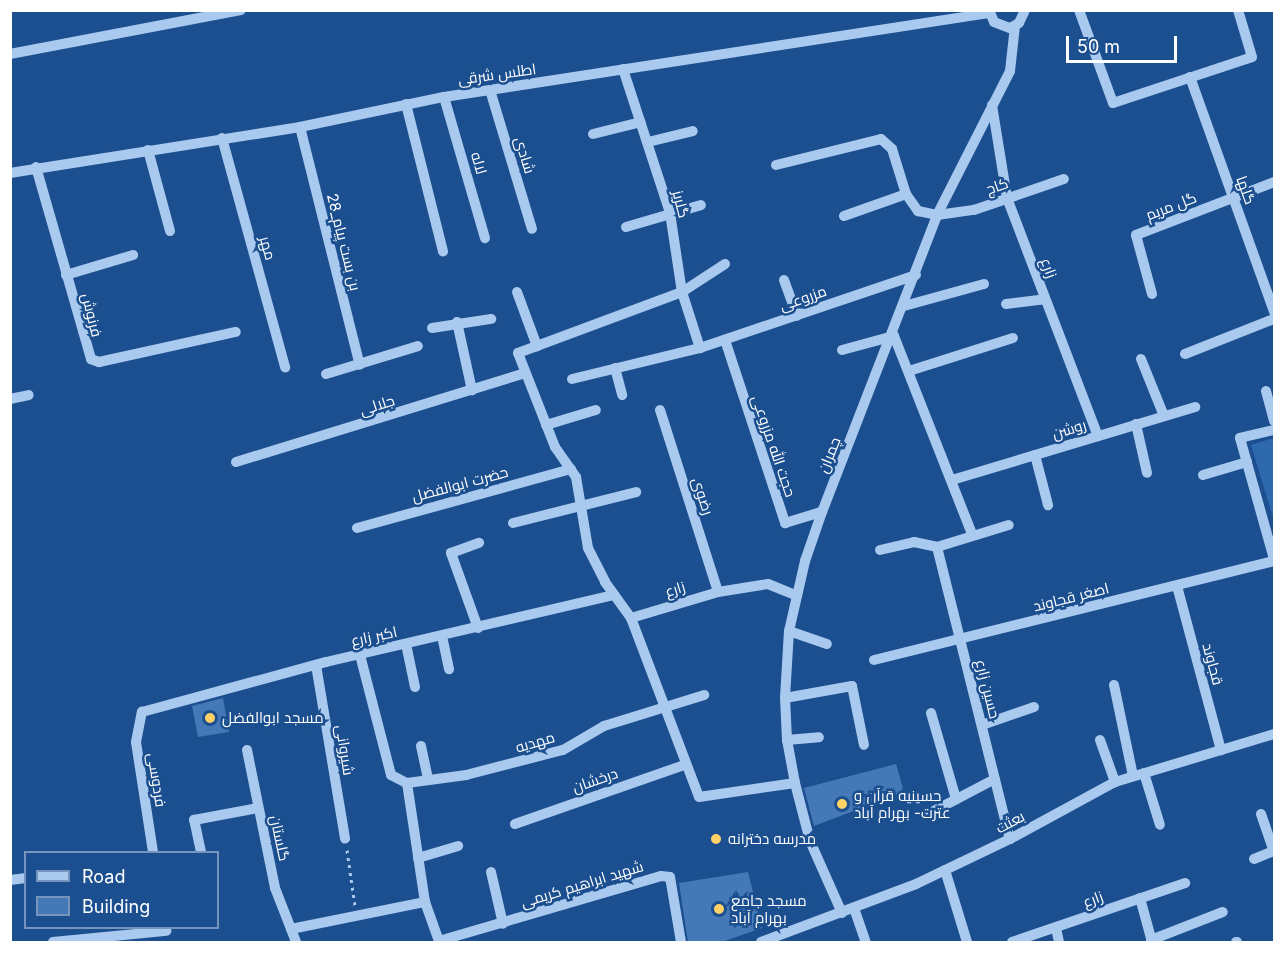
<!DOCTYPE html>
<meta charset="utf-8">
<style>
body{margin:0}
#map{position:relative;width:1285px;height:953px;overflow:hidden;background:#1b4f8f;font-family:Inter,Cairo,sans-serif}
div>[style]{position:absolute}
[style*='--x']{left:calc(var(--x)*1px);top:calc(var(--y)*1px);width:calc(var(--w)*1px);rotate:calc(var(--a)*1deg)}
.green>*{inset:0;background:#2e69ad}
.building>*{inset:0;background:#4478b7}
.path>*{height:3px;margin-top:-1.5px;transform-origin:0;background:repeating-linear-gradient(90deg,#a9c9ee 0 3px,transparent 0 7.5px)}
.minor>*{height:10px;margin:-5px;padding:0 5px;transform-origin:5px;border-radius:5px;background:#a9c9ee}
.dots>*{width:16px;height:16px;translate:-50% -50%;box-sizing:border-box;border:3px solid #1b4f8f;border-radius:50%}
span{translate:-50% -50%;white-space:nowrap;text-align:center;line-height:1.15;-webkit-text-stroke:5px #1b4f8f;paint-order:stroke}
.street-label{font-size:15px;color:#fff}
.poi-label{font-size:15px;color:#fff}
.left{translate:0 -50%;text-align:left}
.frame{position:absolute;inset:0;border:12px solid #fff;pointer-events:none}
.legend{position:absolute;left:24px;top:851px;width:195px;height:78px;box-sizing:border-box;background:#1b4f8f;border:2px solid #7695bc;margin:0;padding:8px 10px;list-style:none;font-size:18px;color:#fff}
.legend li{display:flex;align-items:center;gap:12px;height:30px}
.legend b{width:30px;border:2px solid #7695bc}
.scale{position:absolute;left:1066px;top:36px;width:111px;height:27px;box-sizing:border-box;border:3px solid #fff;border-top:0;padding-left:8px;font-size:18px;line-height:21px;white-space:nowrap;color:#fff;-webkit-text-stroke:4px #1b4f8f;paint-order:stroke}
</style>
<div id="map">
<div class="green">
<div style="clip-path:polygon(1274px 438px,1274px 521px,1251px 445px)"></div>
</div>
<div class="building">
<div style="clip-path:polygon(223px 698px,229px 732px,198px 737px,192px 706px)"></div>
<div style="clip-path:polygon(896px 764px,904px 792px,814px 826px,804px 788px)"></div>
<div style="clip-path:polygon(748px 872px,762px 928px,722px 942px,688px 942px,679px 883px)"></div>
</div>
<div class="path">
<div style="--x:347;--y:850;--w:57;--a:81.9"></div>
</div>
<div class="minor">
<div style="--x:989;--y:10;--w:13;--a:67"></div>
<div style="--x:994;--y:22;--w:17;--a:21"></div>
<div style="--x:1010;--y:28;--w:10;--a:-29"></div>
<div style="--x:1019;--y:23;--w:14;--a:-65"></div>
<div style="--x:1079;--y:10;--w:99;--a:69.9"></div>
<div style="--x:1113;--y:103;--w:146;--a:-18.3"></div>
<div style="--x:1252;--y:57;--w:49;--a:-106.6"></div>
<div style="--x:10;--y:54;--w:235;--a:-10.8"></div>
<div style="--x:623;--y:69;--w:151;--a:71.9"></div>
<div style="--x:670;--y:213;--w:80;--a:81.4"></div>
<div style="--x:682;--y:292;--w:59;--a:72.2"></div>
<div style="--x:1190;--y:77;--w:250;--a:70.3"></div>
<div style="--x:490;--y:90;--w:145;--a:73.2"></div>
<div style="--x:444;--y:97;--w:147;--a:73.8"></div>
<div style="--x:406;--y:104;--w:152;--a:75.9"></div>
<div style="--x:992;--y:105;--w:94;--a:80.8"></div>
<div style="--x:1007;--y:198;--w:255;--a:69.1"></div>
<div style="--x:300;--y:127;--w:245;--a:75.9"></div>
<div style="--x:593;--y:134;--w:49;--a:-14"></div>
<div style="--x:222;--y:138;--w:238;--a:74.6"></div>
<div style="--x:648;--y:142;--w:46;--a:-13.7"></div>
<div style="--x:148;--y:150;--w:84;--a:74.8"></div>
<div style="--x:776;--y:165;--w:108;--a:-13.9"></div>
<div style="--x:881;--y:139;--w:15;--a:42"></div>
<div style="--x:892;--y:149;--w:47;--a:72.7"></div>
<div style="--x:906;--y:194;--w:21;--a:55"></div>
<div style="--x:918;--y:211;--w:19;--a:12"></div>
<div style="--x:937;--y:215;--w:37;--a:-8"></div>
<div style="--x:974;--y:210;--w:95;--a:-19"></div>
<div style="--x:36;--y:167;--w:200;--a:74"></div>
<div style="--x:91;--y:359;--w:9;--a:21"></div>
<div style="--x:99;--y:362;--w:140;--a:-12.4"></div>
<div style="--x:10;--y:173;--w:294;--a:-9"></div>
<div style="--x:300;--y:127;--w:147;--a:-11.8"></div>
<div style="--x:444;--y:97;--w:551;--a:-8.76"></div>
<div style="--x:844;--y:216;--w:66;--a:-19.5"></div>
<div style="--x:626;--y:227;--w:78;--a:-16.3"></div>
<div style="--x:725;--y:264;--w:51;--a:146.9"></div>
<div style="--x:682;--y:292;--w:175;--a:159.6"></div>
<div style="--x:518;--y:353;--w:101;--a:68.5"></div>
<div style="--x:555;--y:447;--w:37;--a:55"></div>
<div style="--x:576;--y:477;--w:72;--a:80.4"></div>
<div style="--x:588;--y:548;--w:38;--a:63"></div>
<div style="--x:605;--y:582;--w:44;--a:54.2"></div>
<div style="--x:631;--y:618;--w:191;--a:69.2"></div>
<div style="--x:699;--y:797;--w:97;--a:-8.3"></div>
<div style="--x:66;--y:275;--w:70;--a:-16.6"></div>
<div style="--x:784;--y:280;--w:38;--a:70"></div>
<div style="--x:517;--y:292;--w:58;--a:69.7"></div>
<div style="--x:1152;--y:294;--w:61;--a:-105.2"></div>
<div style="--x:1136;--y:235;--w:148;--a:-21"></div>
<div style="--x:1006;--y:304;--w:39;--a:-7"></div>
<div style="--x:904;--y:306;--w:83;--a:-15.4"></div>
<div style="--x:457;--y:322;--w:70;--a:77.6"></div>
<div style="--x:432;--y:328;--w:60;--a:-8.7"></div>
<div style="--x:725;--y:340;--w:193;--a:71.8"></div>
<div style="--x:785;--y:523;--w:39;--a:-17"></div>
<div style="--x:842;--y:350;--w:54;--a:-15.1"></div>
<div style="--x:894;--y:336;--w:213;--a:68.5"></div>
<div style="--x:1185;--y:354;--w:96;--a:-21.5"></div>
<div style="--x:1141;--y:359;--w:61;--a:68"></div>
<div style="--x:615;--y:368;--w:28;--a:75"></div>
<div style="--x:909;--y:371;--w:109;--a:-17.6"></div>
<div style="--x:326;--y:374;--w:96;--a:-16.9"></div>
<div style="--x:572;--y:379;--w:132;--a:-13.6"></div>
<div style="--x:700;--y:348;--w:228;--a:-18.7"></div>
<div style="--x:1266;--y:391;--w:31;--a:75"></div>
<div style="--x:10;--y:399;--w:19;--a:-12"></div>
<div style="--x:660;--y:410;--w:191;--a:72.3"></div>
<div style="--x:1136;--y:424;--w:50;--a:77.3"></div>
<div style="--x:546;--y:425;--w:52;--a:-16.7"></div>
<div style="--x:1274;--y:430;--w:35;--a:167"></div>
<div style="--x:1240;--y:438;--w:126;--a:74.3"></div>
<div style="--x:1035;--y:455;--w:52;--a:75.4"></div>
<div style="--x:236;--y:462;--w:302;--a:-17.1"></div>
<div style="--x:1203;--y:475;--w:46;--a:-16.5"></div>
<div style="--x:952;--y:480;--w:254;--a:-16.7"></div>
<div style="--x:513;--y:523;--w:127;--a:-14.1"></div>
<div style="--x:357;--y:528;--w:222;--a:-15.4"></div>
<div style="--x:937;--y:547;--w:301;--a:76"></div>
<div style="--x:880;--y:550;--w:35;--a:-13"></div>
<div style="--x:914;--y:542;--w:24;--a:12"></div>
<div style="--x:937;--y:547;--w:75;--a:-17"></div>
<div style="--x:1177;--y:586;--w:170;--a:75"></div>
<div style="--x:631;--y:618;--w:91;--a:-16.6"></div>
<div style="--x:718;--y:592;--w:51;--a:-9.1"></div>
<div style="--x:768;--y:584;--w:31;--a:22"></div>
<div style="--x:478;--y:628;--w:80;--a:-109.8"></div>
<div style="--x:451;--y:553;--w:30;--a:-20"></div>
<div style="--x:789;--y:631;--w:40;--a:18.9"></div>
<div style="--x:442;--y:636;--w:34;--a:78"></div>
<div style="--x:406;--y:644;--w:44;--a:78.2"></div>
<div style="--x:360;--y:655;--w:124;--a:75.5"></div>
<div style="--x:391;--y:775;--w:18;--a:27"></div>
<div style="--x:874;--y:660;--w:412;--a:-13.9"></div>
<div style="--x:316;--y:665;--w:176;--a:80.5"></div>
<div style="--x:1114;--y:685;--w:93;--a:78.2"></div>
<div style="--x:785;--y:698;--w:68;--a:-10.2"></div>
<div style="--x:852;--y:686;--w:60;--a:78.5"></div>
<div style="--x:931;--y:713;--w:90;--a:73.8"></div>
<div style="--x:982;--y:725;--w:55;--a:-19.1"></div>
<div style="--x:787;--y:740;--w:32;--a:-5"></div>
<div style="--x:1100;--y:740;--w:45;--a:70.3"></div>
<div style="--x:421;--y:746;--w:34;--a:78"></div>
<div style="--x:247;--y:750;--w:141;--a:78.5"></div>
<div style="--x:275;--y:888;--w:58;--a:68.7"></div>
<div style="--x:1144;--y:773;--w:54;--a:72.9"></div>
<div style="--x:407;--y:783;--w:120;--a:81.4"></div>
<div style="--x:425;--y:902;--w:41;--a:70.3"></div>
<div style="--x:439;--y:941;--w:231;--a:-16.3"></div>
<div style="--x:661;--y:876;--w:9;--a:6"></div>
<div style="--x:670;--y:877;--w:66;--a:80.4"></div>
<div style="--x:407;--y:783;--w:60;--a:-7.7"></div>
<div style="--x:466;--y:775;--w:100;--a:-14.5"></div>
<div style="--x:563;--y:750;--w:48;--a:-30.3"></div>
<div style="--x:604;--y:726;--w:105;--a:-17.2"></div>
<div style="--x:930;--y:813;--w:73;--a:-27.6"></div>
<div style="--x:1261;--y:814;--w:39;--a:71"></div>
<div style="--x:515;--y:824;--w:179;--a:-19.2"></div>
<div style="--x:153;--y:852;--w:111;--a:-98.8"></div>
<div style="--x:136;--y:742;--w:31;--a:-79"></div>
<div style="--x:142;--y:712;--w:191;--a:-15.2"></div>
<div style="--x:326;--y:662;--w:296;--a:-13.1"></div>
<div style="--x:201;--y:852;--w:33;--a:-102"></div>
<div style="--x:194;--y:820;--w:65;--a:-10.6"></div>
<div style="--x:418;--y:858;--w:42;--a:-16.7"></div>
<div style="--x:1254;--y:859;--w:22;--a:-22"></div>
<div style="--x:945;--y:870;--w:75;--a:73"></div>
<div style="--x:491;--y:872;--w:53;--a:77"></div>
<div style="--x:10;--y:880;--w:16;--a:-7"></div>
<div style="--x:1140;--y:898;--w:46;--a:74.7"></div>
<div style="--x:854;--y:908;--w:36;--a:71"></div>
<div style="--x:842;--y:913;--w:79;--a:-114"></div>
<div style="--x:810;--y:841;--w:60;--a:-104.5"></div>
<div style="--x:795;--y:783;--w:44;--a:-100.5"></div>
<div style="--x:787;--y:740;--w:42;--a:-92.7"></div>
<div style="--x:785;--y:698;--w:67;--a:-86.6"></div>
<div style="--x:789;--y:631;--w:72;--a:-77.1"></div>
<div style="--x:805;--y:561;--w:52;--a:-70.9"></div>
<div style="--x:822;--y:512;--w:318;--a:-68.8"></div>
<div style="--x:937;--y:215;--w:161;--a:-63.1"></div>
<div style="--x:1010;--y:71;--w:45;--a:-83.7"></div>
<div style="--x:1056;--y:928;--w:14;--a:78"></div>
<div style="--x:291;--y:929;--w:137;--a:-11.4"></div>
<div style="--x:1151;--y:940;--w:77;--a:-21.3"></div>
<div style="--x:53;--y:942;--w:114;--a:-5.6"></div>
<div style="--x:761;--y:942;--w:165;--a:-20.5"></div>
<div style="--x:916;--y:884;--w:104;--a:-25.6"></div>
<div style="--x:1010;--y:839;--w:119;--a:-28.5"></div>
<div style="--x:1115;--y:782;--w:166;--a:-16.8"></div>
<div style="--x:1012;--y:942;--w:183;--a:-18.8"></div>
<div style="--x:1236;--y:942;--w:1;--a:0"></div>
</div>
<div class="dots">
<div style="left:210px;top:718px;background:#ffd166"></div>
<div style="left:842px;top:804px;background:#ffd166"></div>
<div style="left:716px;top:839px;background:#ffd166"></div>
<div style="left:719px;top:909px;background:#ffd166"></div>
</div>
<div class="street-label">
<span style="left:497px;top:74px;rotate:-8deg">اطلس شرقی</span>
<span style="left:525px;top:155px;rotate:73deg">شادی</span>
<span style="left:479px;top:163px;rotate:74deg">لاله</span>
<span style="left:997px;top:186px;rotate:-19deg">کاج</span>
<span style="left:1246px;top:190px;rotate:70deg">گلها</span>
<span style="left:681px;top:204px;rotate:76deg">گلریز</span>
<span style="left:1171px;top:206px;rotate:-21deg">گل مریم</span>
<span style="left:344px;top:242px;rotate:76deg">بن بست پیام_28</span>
<span style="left:268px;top:248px;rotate:75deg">مهر</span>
<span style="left:1049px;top:268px;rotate:70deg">زارع</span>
<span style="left:803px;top:298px;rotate:-19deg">مزروعی</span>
<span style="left:92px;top:315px;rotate:76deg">فرنوش</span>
<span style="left:377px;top:405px;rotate:-18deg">جلالی</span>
<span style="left:1069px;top:429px;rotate:-17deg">روشن</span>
<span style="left:774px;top:446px;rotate:71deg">حجت الله مزروعی</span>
<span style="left:829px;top:455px;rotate:-68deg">چمران</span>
<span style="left:460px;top:484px;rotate:-15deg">حضرت ابوالفضل</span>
<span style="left:703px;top:496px;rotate:72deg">رضوی</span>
<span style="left:675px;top:589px;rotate:-17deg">زارع</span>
<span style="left:1071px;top:597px;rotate:-14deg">اصغر قجاوند</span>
<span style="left:374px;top:636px;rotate:-12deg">اکبر زارع</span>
<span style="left:1213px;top:664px;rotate:75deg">قجاوند</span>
<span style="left:988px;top:689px;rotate:76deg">حسین زارع</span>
<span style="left:535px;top:742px;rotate:-16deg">مهدیه</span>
<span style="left:345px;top:750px;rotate:81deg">شیروانی</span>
<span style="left:157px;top:780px;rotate:81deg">فردوسی</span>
<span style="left:595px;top:780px;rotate:-19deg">درخشان</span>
<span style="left:1010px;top:822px;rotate:-28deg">بعثت</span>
<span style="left:280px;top:838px;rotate:78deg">گلستان</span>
<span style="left:582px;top:884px;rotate:-17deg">شهید ابراهیم کریمی</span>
<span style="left:1093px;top:899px;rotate:-20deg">زارع</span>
</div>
<div class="poi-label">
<span class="left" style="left:222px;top:718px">مسجد ابوالفضل</span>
<span class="left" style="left:854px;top:804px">حسینیه قرآن و<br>عترت- بهرام آباد</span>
<span class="left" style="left:728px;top:839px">مدرسه دخترانه</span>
<span class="left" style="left:731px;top:909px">مسجد جامع<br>بهرام آباد</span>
</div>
<div class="frame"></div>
<ul class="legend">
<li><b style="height:8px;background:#a9c9ee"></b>Road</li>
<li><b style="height:16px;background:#4478b7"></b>Building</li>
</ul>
<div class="scale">50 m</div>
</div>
